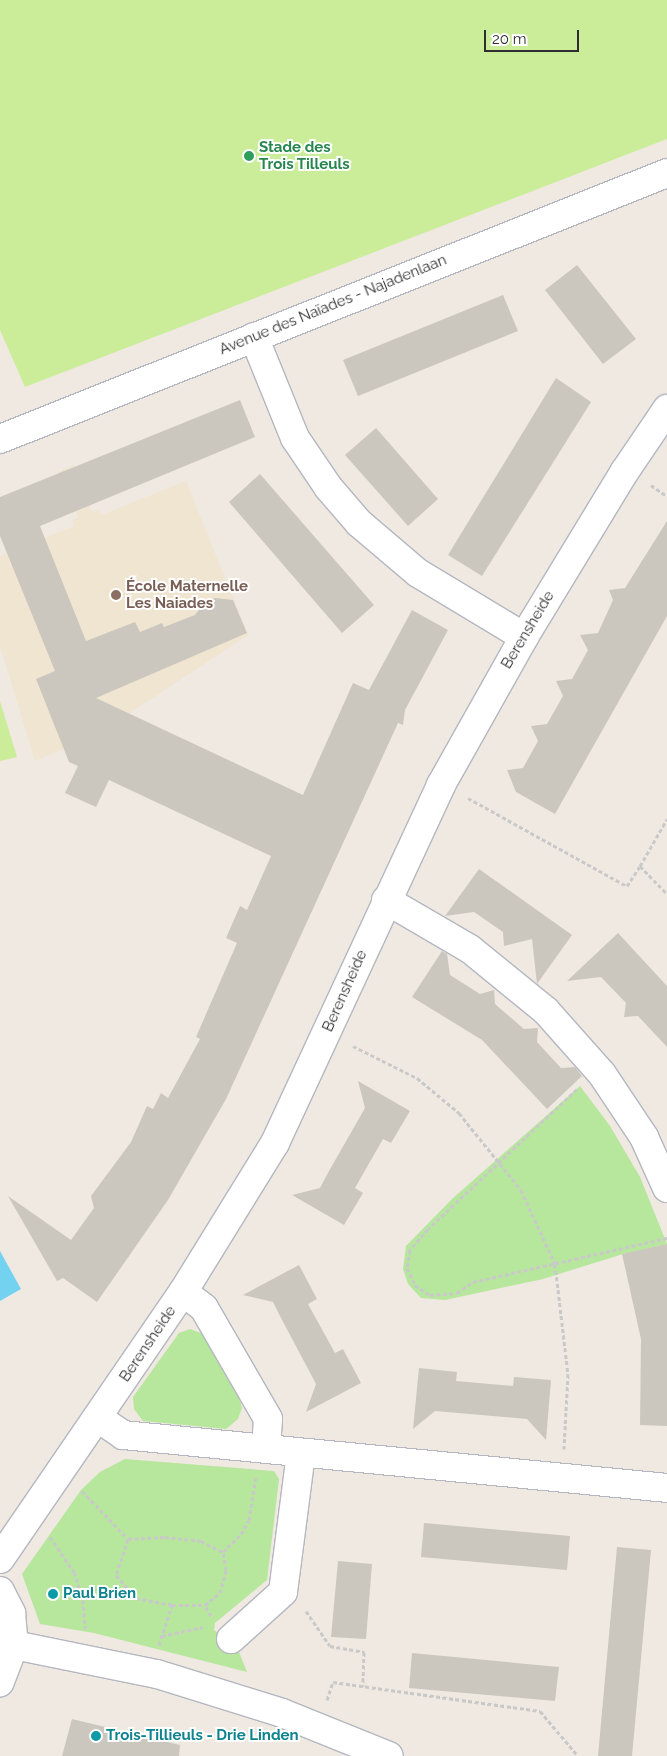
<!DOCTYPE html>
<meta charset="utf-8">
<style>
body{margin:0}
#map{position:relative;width:667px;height:1756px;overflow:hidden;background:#efe9e1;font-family:Raleway,sans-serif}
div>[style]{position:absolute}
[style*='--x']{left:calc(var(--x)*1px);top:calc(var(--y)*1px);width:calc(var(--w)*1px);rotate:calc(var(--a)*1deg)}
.education>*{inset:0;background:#f0e5d1}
.green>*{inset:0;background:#b7e69d}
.pitch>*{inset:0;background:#cbed99}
.water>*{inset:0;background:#74d2f1}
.building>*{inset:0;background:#cbc7bf}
.path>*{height:3px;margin-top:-1.5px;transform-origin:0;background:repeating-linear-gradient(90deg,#c9c9c9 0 4px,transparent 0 6.5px)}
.roads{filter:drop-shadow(1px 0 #b4b7c1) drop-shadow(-1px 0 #b4b7c1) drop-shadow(0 1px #b4b7c1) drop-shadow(0 -1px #b4b7c1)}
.street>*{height:28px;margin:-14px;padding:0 14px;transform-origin:14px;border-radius:14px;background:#fff}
.secondary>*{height:28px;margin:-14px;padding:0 14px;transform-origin:14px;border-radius:14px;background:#fff}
.dots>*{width:14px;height:14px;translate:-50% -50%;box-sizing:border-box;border:2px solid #fff;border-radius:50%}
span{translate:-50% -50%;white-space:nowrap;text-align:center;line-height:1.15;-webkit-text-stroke:4px #fff;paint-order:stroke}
.leisure-label{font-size:15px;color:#27864d;font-weight:700}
.left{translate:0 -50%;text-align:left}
.street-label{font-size:15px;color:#2e2e2e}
.education-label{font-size:15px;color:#785e54;font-weight:700}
.culture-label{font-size:15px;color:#0d838f;font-weight:700}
.scale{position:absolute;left:484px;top:30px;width:95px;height:22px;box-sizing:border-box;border:2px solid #2e2e2e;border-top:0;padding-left:6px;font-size:15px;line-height:18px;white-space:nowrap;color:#2e2e2e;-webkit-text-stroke:4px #fff;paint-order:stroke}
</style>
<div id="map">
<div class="education">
<div style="clip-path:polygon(74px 465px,92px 512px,99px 510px,101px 515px,186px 481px,248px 635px,95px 736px,35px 761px,0 646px,0 556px,74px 526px,72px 520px,78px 517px,58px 472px)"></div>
</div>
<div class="green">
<div style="clip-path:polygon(580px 1086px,610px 1126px,640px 1177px,667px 1244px,623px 1254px,543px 1279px,445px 1300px,421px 1298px,408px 1284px,403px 1269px,406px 1246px,452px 1199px)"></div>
<div style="clip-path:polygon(190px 1329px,206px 1335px,239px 1397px,242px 1408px,238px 1419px,226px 1429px,143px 1421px,134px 1409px,133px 1397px,179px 1333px)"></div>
<div style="clip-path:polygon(125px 1459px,274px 1471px,279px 1479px,267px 1580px,215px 1623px,214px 1630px,237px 1647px,247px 1672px,94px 1633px,40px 1624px,22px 1574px,81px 1490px,100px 1472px)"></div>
</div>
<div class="pitch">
<div style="clip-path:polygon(0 0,667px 0,667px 139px,25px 387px,0 330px)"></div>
<div style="clip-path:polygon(0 701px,17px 757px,0 761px)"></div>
</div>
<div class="water">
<div style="clip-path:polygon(0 1251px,21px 1289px,0 1301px)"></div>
</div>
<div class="building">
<div style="clip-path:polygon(577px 265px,636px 339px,603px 364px,545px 290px)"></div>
<div style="clip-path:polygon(503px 295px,518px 331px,358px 396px,343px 360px)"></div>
<div style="clip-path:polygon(556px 378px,591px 402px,482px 576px,448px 555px)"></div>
<div style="clip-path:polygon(240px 400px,255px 437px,40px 526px,86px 641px,135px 622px,140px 632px,162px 623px,164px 627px,195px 615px,205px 602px,215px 598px,233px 600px,247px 633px,96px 698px,303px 795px,353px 683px,369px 690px,412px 610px,448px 630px,405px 710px,403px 725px,398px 723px,226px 1099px,168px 1200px,97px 1302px,63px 1278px,57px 1281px,8px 1196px,71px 1240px,94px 1208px,91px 1196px,131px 1142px,147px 1106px,153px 1109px,161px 1093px,168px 1098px,200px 1039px,196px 1037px,237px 943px,226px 938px,240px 906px,247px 910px,271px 856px,109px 780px,96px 807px,65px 793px,78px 766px,69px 762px,36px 679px,55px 671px,0 536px,0 497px)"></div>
<div style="clip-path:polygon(376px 428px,438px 499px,408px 526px,345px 455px)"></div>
<div style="clip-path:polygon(260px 474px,374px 605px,342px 633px,229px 502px)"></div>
<div style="clip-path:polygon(667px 521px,667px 616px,555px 814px,516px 792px,507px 770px,523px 768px,538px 741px,531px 726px,547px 724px,563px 696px,556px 681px,572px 679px,588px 650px,580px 635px,598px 633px,613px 600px,609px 590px,625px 588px)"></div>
<div style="clip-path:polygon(479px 869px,572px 935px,537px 984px,532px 939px,504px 946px,503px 932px,474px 912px,445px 916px)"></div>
<div style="clip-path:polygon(618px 933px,667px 986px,667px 1047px,638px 1016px,624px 1017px,626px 1003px,601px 977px,567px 981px)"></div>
<div style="clip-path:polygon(442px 951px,447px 954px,450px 975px,480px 994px,494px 990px,495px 1004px,524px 1029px,538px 1028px,537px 1042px,561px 1068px,575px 1067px,582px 1076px,547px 1109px,482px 1040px,412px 997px)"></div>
<div style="clip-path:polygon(358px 1081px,410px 1111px,391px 1143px,383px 1139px,355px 1188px,363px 1193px,344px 1225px,292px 1195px,320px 1188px,329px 1171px,365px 1108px)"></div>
<div style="clip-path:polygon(667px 1244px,667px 1426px,640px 1425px,641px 1339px,622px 1254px)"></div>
<div style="clip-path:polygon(299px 1265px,317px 1299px,308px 1304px,335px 1353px,343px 1349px,361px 1383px,306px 1412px,316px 1384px,281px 1318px,273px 1302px,243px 1295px)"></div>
<div style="clip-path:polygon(419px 1368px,457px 1372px,456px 1381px,513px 1386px,514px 1377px,551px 1380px,546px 1440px,527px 1419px,435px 1411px,413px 1429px)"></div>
<div style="clip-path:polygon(424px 1523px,570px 1536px,567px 1570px,421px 1557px)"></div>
<div style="clip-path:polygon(617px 1547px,651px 1550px,632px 1756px,598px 1756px)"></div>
<div style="clip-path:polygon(338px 1561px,372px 1564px,366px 1639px,331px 1637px)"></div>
<div style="clip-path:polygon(412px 1653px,559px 1667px,555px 1701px,409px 1688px)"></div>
<div style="clip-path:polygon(72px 1719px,180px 1745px,179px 1756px,62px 1756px)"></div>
</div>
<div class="path">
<div style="--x:651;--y:485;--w:19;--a:35"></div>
<div style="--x:468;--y:798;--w:182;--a:29"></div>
<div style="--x:627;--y:886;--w:24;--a:-57"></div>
<div style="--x:640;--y:866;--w:39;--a:46"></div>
<div style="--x:640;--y:866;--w:54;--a:-60.1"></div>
<div style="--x:353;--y:1046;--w:72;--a:26.6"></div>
<div style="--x:417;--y:1078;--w:55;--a:39.8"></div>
<div style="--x:459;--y:1113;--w:99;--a:51.2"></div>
<div style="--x:521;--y:1190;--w:81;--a:65.3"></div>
<div style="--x:555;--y:1264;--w:111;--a:83.3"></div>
<div style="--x:568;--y:1374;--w:75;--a:93.1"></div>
<div style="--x:577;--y:1089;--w:204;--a:136.8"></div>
<div style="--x:428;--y:1229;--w:28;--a:131"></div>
<div style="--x:410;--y:1250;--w:18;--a:99"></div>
<div style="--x:407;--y:1268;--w:19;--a:65"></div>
<div style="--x:415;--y:1285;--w:18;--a:34"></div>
<div style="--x:430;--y:1295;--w:27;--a:-4"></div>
<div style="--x:457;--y:1293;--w:19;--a:-35"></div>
<div style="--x:473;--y:1282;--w:199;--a:-12.8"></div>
<div style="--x:82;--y:1491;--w:66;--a:46.2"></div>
<div style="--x:128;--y:1539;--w:37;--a:-3"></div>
<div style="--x:165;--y:1537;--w:36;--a:6"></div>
<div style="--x:201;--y:1541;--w:25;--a:27"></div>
<div style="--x:223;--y:1552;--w:25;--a:-45"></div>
<div style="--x:241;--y:1534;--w:16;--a:-60"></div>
<div style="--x:249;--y:1520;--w:44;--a:-80.8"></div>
<div style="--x:50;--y:1537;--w:42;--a:55.6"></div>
<div style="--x:74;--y:1572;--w:29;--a:72"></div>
<div style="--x:83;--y:1600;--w:29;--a:86"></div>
<div style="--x:128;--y:1539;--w:38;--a:108"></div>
<div style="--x:116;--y:1575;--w:30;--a:49"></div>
<div style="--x:136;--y:1598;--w:37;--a:11"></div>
<div style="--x:172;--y:1605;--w:33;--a:0"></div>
<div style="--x:306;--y:1611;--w:42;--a:55.6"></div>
<div style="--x:330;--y:1646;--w:35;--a:10"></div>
<div style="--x:364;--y:1652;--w:34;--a:92"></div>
<div style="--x:211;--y:1616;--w:13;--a:-119"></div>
<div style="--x:205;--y:1605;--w:19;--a:-39"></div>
<div style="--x:220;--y:1593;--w:24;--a:-75"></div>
<div style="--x:226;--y:1570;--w:18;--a:-99"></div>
<div style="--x:162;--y:1636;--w:42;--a:-12.4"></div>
<div style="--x:159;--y:1645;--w:42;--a:-72"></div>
<div style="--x:327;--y:1700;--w:19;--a:-72"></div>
<div style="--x:333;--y:1682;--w:209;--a:8"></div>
<div style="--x:540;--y:1711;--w:59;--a:49.8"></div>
</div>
<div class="roads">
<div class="street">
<div style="--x:254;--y:337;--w:109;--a:67.9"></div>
<div style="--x:295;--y:438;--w:59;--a:56"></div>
<div style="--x:328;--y:487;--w:48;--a:49.3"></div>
<div style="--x:359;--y:523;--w:77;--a:40.3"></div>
<div style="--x:418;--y:573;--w:124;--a:31.1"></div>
<div style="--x:0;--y:439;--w:718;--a:-21.74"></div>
<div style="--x:386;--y:900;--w:97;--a:30.3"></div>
<div style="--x:470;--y:949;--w:98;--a:39.2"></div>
<div style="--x:546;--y:1011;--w:84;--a:48.4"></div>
<div style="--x:602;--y:1074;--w:76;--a:56.3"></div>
<div style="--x:644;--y:1137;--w:56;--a:65.7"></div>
<div style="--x:183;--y:1292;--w:26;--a:37"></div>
<div style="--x:204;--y:1308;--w:128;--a:60"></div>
<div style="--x:268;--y:1419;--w:30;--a:94"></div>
<div style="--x:98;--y:1418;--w:30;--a:34"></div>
<div style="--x:123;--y:1435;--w:547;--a:5.56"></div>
<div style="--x:0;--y:1559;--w:324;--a:-55.6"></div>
<div style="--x:183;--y:1292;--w:175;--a:-58.3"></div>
<div style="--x:275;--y:1143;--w:395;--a:-65.1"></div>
<div style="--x:441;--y:785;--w:170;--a:-60.7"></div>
<div style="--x:524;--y:637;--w:194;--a:-58.7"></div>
<div style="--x:625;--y:471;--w:75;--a:-55.9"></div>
<div style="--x:231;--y:1639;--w:70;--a:-42.1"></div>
<div style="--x:283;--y:1592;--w:140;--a:-82.6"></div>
</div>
<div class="secondary">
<div style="--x:0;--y:1591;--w:25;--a:63"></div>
<div style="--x:11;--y:1613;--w:32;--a:85"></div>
<div style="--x:14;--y:1645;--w:40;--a:111"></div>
<div style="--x:14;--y:1645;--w:146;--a:11.5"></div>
<div style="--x:157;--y:1674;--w:131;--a:17.3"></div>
<div style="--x:282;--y:1713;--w:115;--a:21.9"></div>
</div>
</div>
<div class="dots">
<div style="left:249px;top:156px;background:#2e9e5b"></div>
<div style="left:116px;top:595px;background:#8d6e63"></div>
<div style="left:53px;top:1594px;background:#0f9aa8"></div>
<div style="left:96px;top:1736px;background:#0f9aa8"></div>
</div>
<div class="leisure-label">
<span class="left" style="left:259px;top:156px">Stade des<br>Trois Tilleuls</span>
</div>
<div class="street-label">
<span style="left:333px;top:305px;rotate:-22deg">Avenue des Naïades - Najadenlaan</span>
<span style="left:528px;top:630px;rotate:-59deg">Berensheide</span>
<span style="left:345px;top:991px;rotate:-66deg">Berensheide</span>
<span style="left:148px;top:1344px;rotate:-56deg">Berensheide</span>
</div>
<div class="education-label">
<span class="left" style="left:126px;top:595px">École Maternelle<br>Les Naiades</span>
</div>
<div class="culture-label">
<span class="left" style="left:63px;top:1594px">Paul Brien</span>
<span class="left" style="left:106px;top:1736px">Trois-Tillieuls - Drie Linden</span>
</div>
<div class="scale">20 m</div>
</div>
